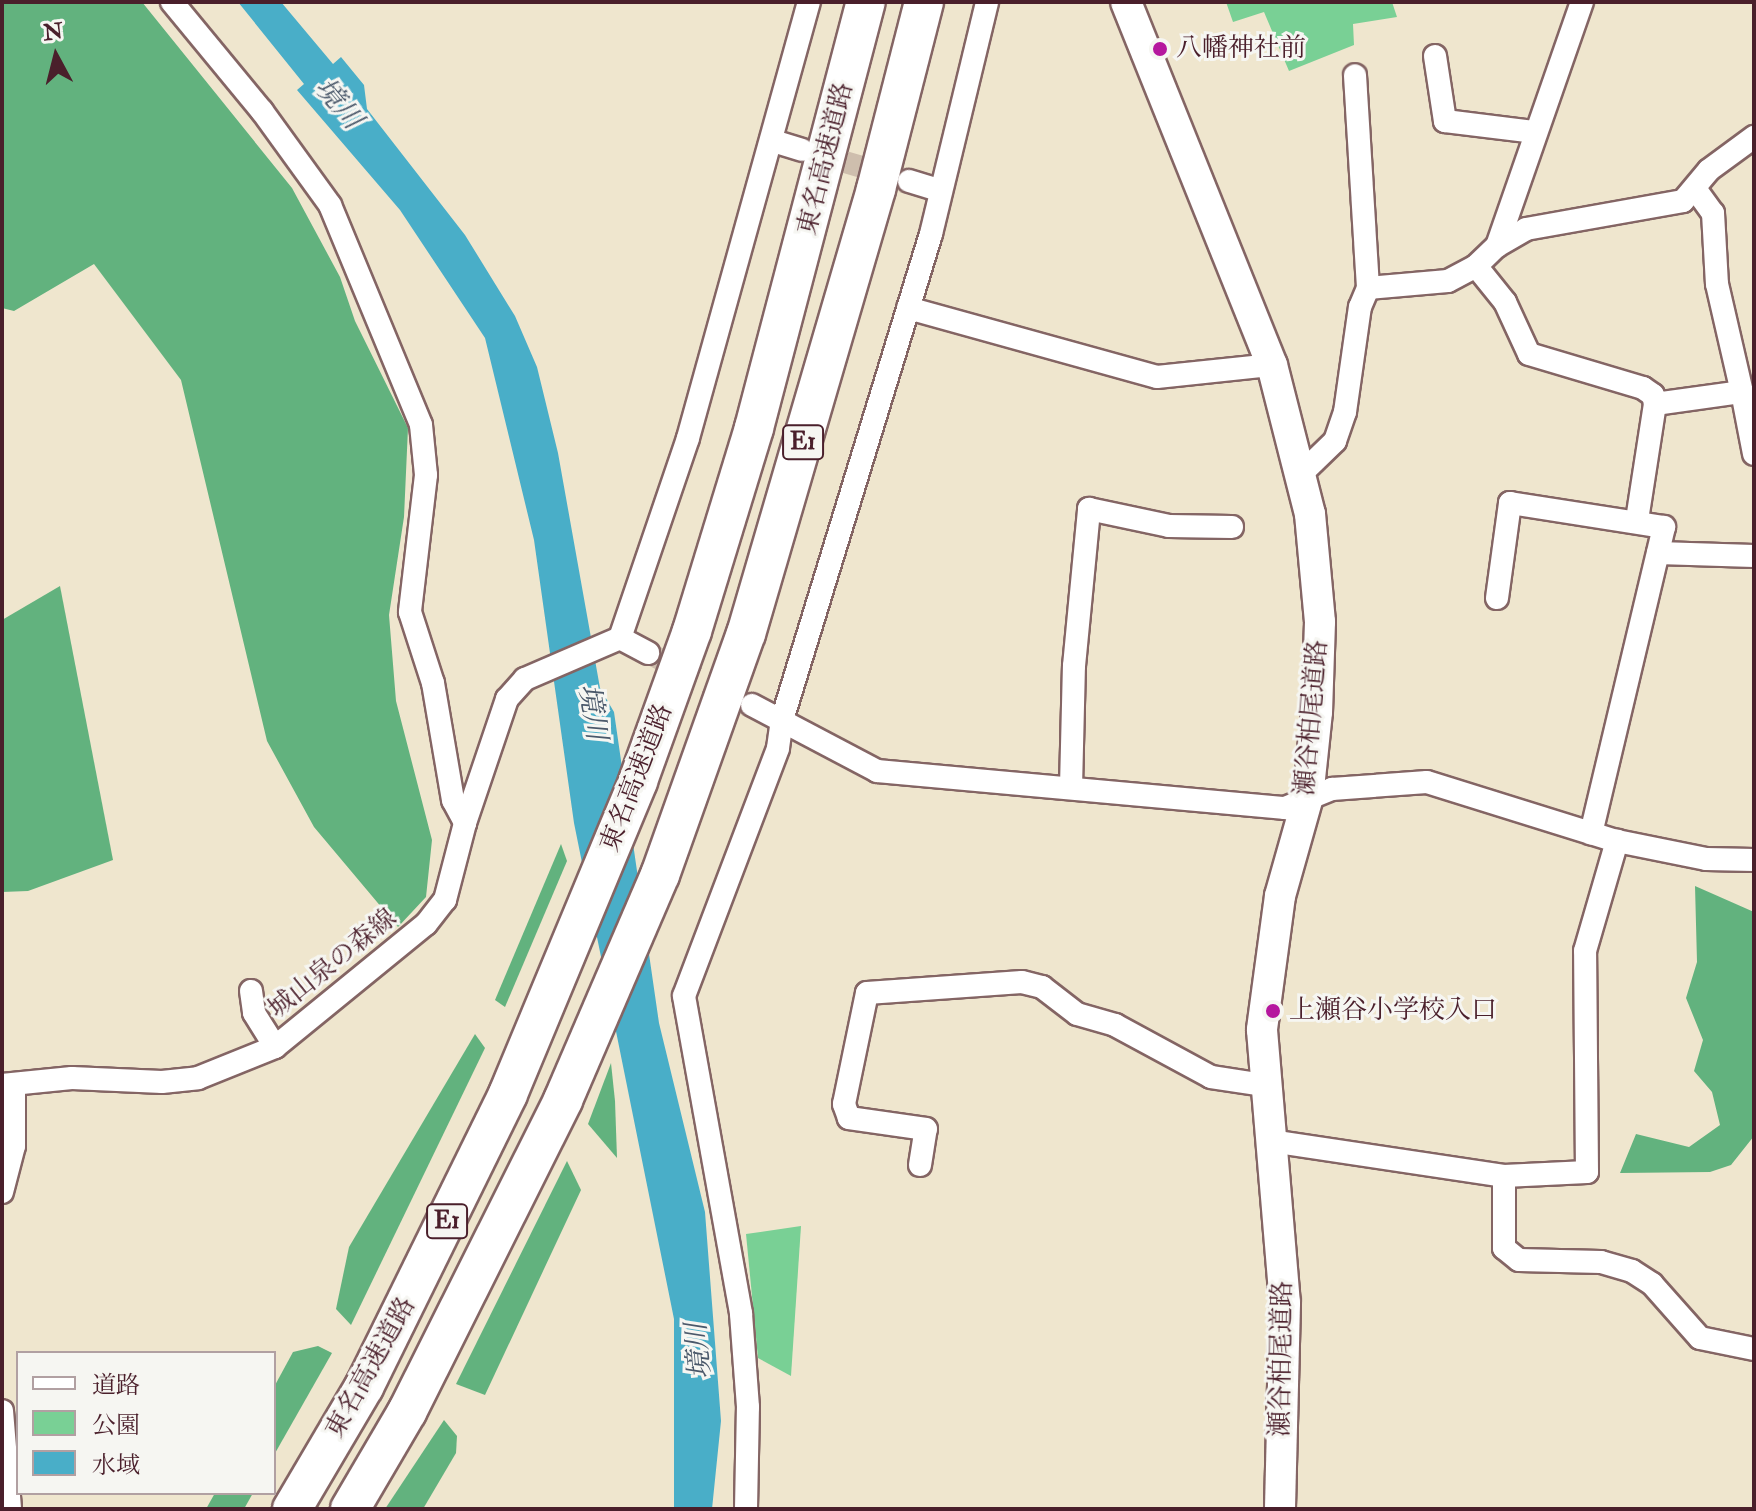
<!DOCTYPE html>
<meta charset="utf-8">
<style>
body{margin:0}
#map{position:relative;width:1756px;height:1511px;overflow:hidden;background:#efe6ce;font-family:"IM FELL Double Pica","Noto Serif JP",serif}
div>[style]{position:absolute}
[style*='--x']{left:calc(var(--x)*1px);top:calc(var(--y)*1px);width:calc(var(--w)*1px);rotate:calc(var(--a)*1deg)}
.green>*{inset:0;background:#79d095}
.forest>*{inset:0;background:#62b27e}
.water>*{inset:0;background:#49aec8}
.street-tunnel>*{height:22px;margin-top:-11px;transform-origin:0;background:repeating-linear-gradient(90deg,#cebead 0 22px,transparent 0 33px)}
.roads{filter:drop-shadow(2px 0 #846564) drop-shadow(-2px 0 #846564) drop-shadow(0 2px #846564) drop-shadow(0 -2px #846564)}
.street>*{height:22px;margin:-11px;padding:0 11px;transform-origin:11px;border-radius:11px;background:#fff}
.secondary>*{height:30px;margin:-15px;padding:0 15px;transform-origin:15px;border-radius:15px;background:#fff}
.highway>*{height:38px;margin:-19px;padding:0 19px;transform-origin:19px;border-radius:19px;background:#fff}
.dots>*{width:22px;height:22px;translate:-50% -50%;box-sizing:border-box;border:4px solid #f6f6f2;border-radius:50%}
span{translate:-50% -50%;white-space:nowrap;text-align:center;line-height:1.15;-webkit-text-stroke:6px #f6f6f2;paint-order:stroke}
.shield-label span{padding:2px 6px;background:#f6f6f2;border:2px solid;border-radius:6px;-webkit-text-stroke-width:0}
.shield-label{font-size:24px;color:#4a1f2b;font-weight:700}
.poi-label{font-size:26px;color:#4a1f2b}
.left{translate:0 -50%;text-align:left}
.street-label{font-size:26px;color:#4a1f2b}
.water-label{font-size:28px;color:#4a586a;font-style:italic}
.frame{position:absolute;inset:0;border:4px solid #4a1f2b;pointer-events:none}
.legend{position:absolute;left:16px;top:1351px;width:260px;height:144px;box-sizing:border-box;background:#f6f6f2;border:2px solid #b1a0a2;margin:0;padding:10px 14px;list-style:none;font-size:24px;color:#4a1f2b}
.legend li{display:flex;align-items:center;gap:16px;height:40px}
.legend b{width:40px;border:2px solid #b1a0a2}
.north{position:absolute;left:16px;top:16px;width:80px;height:80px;-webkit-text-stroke:6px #f6f6f2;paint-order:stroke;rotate:353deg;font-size:22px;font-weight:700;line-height:32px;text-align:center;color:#4a1f2b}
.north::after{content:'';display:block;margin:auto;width:28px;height:36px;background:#4a1f2b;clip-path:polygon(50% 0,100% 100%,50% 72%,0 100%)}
</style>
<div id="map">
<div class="green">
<div style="clip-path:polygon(1226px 2px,1392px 2px,1397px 17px,1353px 24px,1354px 45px,1289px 71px,1264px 12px,1233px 22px)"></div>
<div style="clip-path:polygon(801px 1226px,791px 1376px,758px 1358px,746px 1234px)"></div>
</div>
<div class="forest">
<div style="clip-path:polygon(2px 2px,142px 2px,292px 188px,340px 277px,355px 321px,408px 428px,404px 517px,389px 615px,396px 701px,432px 840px,426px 897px,398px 927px,314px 827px,267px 741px,181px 380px,94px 264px,14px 311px,2px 308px)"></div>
<div style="clip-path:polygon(60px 586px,113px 860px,28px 891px,2px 892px,2px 620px)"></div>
<div style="clip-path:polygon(561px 844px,567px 861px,505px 1007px,495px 1000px)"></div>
<div style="clip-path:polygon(1695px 886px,1754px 912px,1754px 1136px,1731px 1165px,1710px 1172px,1620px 1173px,1636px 1134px,1689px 1147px,1720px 1125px,1712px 1092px,1694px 1071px,1703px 1040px,1686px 998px,1697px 962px)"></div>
<div style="clip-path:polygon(475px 1034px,485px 1048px,351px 1325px,336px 1309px,349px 1247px)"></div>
<div style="clip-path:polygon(611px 1063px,615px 1101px,617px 1158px,588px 1124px)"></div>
<div style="clip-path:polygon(567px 1161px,581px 1190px,485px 1395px,456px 1384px)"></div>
<div style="clip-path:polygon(318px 1346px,332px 1353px,274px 1455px,274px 1387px,293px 1352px)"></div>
<div style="clip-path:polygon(444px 1420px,457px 1436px,456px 1453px,423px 1509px,385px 1509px)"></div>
<div style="clip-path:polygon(215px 1493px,253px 1493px,244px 1509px,206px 1509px)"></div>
</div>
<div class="water">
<div style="clip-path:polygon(238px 2px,281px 2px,333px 64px,341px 57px,364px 85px,367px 109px,465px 235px,515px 316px,537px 367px,558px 453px,600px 688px,614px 712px,659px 1023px,705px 1212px,721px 1421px,712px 1509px,674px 1509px,674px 1319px,574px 823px,534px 540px,485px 338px,400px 210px,297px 90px,304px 84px)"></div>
</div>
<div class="street-tunnel">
<div style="--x:814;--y:153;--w:78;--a:16.3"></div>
<div style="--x:648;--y:653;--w:95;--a:26.8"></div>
</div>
<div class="roads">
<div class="street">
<div style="--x:172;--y:2;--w:141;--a:50.5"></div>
<div style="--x:262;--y:111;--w:116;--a:54.1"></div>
<div style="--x:330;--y:205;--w:238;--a:67.5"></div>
<div style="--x:421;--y:425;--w:50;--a:84.3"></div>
<div style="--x:426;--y:475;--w:138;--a:96.7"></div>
<div style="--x:410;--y:612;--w:75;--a:72.1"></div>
<div style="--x:433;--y:683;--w:119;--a:80.3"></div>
<div style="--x:453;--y:800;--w:26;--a:62"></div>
<div style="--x:1435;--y:56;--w:66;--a:81.3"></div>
<div style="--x:1445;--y:121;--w:91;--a:7"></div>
<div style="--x:773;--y:141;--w:30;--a:17"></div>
<div style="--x:909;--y:181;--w:31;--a:17"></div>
<div style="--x:1696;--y:190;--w:29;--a:54"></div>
<div style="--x:1713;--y:213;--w:71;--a:86.8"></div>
<div style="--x:1717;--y:284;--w:111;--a:77"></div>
<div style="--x:1497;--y:246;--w:34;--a:-30"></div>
<div style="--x:1526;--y:229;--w:159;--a:-10.1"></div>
<div style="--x:1683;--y:201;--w:40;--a:-50"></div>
<div style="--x:1709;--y:170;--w:56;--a:-36.3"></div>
<div style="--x:1476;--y:266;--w:46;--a:51.1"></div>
<div style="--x:1505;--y:302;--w:57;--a:65.2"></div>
<div style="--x:1529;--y:354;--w:119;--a:16.6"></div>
<div style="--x:1643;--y:388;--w:12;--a:35"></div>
<div style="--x:1653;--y:395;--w:9;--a:77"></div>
<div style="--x:1368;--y:288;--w:80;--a:-5"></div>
<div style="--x:1448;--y:281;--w:32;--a:-28"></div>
<div style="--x:1476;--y:266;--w:29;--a:-44"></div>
<div style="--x:1497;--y:246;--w:258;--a:-70.8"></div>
<div style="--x:908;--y:308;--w:258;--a:15.5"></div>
<div style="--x:1157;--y:377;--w:116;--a:-6"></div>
<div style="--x:1302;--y:473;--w:46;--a:-44.1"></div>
<div style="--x:1335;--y:441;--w:31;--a:-71"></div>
<div style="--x:1345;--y:412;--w:106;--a:-81.9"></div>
<div style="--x:1360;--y:307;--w:21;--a:-67"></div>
<div style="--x:1368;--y:288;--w:213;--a:-93.5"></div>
<div style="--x:1637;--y:520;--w:117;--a:-81.2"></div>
<div style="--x:1655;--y:404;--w:88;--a:-7.9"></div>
<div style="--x:1742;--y:392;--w:63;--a:79"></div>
<div style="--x:1658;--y:553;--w:96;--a:1.8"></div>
<div style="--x:1497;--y:598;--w:96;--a:-82.2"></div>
<div style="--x:1510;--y:503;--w:156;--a:8.9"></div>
<div style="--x:1664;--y:527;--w:315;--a:103.4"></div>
<div style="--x:620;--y:638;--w:211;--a:-71.2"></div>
<div style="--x:688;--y:438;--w:452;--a:-74.5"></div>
<div style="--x:620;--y:638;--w:32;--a:28"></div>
<div style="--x:752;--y:705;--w:141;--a:27.8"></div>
<div style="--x:877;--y:771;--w:410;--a:5.2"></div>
<div style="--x:1285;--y:808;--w:51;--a:-22"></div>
<div style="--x:1332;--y:789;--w:95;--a:-4.2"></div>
<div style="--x:1427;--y:782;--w:199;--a:17.3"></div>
<div style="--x:1617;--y:841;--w:91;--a:11.4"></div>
<div style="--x:1706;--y:859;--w:48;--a:1.2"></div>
<div style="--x:1071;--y:787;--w:121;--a:-88.6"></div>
<div style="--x:1074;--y:666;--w:158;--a:-84.5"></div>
<div style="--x:1089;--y:509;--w:82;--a:12"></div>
<div style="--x:1169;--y:526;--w:63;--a:0.9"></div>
<div style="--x:251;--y:991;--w:22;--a:82"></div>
<div style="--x:254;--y:1013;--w:40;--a:58"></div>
<div style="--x:2;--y:1085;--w:70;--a:-5.7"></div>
<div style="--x:72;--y:1078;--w:90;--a:2.5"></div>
<div style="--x:162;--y:1082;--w:36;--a:-6"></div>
<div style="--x:198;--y:1078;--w:83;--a:-21.9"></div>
<div style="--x:275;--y:1047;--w:195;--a:-39.2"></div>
<div style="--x:426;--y:924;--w:31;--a:-52"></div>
<div style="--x:445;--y:900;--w:80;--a:-75.4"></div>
<div style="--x:465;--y:823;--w:131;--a:-71.3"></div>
<div style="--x:507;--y:699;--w:27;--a:-48"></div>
<div style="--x:525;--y:679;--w:103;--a:-23.3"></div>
<div style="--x:1271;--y:1141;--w:236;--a:8.5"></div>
<div style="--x:1504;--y:1176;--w:72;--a:90"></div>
<div style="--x:1504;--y:1248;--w:19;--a:39"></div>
<div style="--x:1519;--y:1260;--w:82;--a:1.4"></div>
<div style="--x:1601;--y:1262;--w:32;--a:16"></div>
<div style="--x:1632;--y:1271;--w:24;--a:33"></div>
<div style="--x:1652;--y:1284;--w:72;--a:48.4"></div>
<div style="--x:1700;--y:1338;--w:55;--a:11.5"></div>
<div style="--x:920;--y:1165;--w:36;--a:-81"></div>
<div style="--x:926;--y:1129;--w:78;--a:-171.9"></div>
<div style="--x:849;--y:1118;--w:15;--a:-110"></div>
<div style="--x:844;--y:1104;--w:113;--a:-78.3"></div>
<div style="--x:867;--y:993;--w:155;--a:-4.1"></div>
<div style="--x:1022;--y:982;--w:21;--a:14"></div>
<div style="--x:1042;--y:987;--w:44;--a:37.6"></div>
<div style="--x:1077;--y:1014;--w:40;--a:16"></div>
<div style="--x:1115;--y:1025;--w:109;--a:28.4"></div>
<div style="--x:1211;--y:1077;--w:54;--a:8.6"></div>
<div style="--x:1504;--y:1176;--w:83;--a:-2.8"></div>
<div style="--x:1587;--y:1172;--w:221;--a:-90.5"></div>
<div style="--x:1585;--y:951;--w:115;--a:-73.8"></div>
<div style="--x:2;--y:1192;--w:48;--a:-75.4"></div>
<div style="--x:14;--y:1146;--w:61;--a:-90"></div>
<div style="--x:2;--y:1411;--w:98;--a:85.3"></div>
<div style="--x:746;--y:1509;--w:102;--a:-88.9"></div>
<div style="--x:748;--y:1407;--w:94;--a:-94.3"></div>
<div style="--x:741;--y:1313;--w:322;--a:-100.2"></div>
<div style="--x:684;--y:996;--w:265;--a:-69.2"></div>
<div style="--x:778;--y:748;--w:28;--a:-82"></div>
<div style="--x:782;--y:720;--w:508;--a:-72.96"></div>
<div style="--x:931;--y:234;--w:239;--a:-76.4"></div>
</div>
<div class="secondary">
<div style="--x:1126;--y:2;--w:391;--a:68.1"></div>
<div style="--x:1272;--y:365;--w:154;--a:75.7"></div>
<div style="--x:1310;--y:514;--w:108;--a:84.7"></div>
<div style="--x:1320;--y:622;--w:90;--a:91.9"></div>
<div style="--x:1317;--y:712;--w:85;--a:96"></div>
<div style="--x:1308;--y:797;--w:103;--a:105.8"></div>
<div style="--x:1280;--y:896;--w:135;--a:97.7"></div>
<div style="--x:1262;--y:1030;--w:274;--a:85.2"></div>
<div style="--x:1285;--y:1303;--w:206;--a:91.4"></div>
</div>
<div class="highway">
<div style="--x:292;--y:1509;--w:142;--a:-59.5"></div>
<div style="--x:364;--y:1387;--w:326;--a:-63.8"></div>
<div style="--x:508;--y:1094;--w:339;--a:-67.4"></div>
<div style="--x:638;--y:781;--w:159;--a:-70.2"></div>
<div style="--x:692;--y:631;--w:212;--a:-73"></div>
<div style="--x:754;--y:428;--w:440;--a:-75.3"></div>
<div style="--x:350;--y:1509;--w:113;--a:-59.6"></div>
<div style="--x:407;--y:1412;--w:349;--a:-63.4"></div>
<div style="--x:563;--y:1100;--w:245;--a:-66.7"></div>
<div style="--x:660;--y:875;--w:256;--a:-70.4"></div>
<div style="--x:746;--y:634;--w:464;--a:-73.7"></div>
<div style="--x:876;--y:189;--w:193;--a:-75.6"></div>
</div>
</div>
<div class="dots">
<div style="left:1160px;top:49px;background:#b5179e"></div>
<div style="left:1273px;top:1011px;background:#b5179e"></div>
</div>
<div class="shield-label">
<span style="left:803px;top:442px">E1</span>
<span style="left:447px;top:1221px">E1</span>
</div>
<div class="poi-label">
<span class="left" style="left:1176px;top:49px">八幡神社前</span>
<span class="left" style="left:1289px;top:1011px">上瀬谷小学校入口</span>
</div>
<div class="street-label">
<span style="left:826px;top:159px;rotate:-76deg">東名高速道路</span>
<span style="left:1312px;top:718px;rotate:-85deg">瀬谷柏尾道路</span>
<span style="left:637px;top:778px;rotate:-69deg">東名高速道路</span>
<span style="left:333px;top:964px;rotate:-39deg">城山泉の森線</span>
<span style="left:1282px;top:1359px;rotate:-89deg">瀬谷柏尾道路</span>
<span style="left:371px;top:1368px;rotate:-61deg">東名高速道路</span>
</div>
<div class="water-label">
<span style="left:338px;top:104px;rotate:50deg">境川</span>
<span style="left:592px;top:712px;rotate:81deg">境川</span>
<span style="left:699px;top:1351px;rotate:-95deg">境川</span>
</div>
<div class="frame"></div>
<ul class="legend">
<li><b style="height:10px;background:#fff"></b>道路</li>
<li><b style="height:22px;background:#79d095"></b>公園</li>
<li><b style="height:22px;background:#49aec8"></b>水域</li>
</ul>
<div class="north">N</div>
</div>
